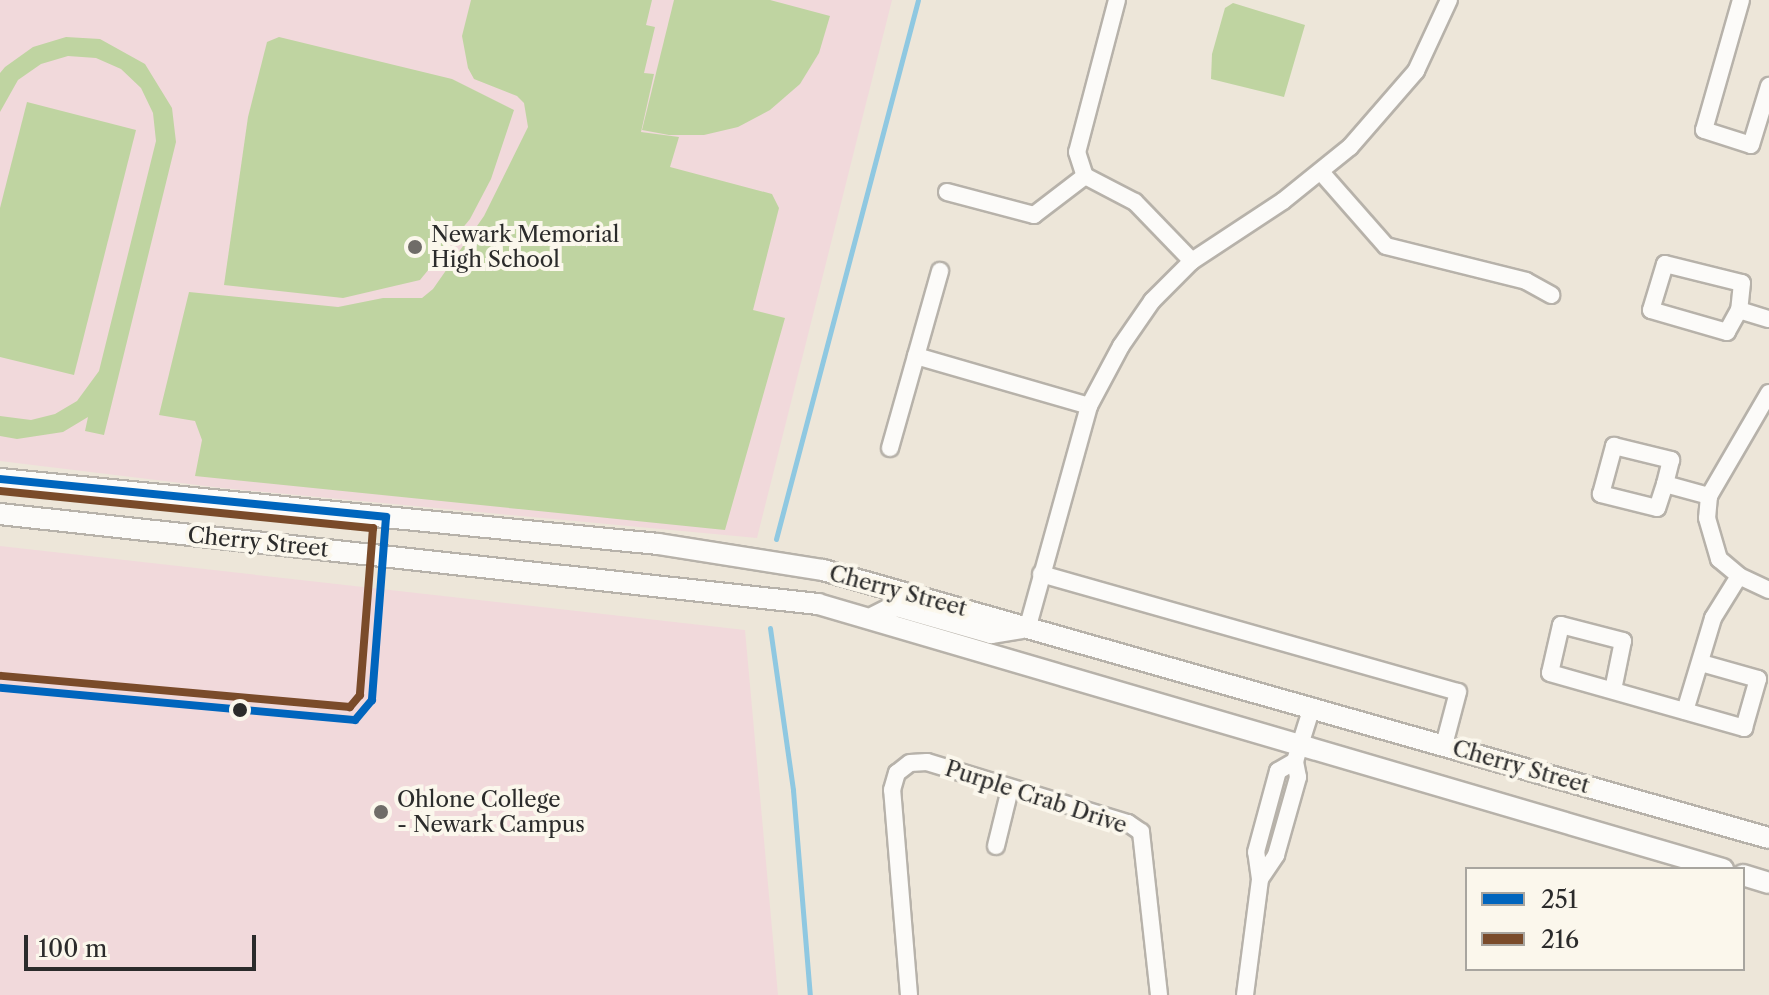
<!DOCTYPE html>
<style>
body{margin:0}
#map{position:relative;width:1769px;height:995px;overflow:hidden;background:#ede6d9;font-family:"Libre Caslon Text",serif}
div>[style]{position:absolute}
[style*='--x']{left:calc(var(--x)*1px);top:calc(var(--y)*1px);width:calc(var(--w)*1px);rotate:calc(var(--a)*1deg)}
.built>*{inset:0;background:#f1d9db}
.green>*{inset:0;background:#bfd4a1}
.stream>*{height:5px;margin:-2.5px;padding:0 2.5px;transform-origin:2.5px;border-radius:2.5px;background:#8fc8e1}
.roads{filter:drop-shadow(2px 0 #b7b2aa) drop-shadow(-2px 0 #b7b2aa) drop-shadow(0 2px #b7b2aa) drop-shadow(0 -2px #b7b2aa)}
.minor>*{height:16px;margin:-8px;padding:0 8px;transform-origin:8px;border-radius:8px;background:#fcfbf9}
.major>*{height:20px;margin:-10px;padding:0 10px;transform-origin:10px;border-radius:10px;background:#fcfbf9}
.bus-1>*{height:8px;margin:-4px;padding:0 4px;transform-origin:4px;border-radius:4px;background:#0065bd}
.bus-2>*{height:8px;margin:-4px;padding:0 4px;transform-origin:4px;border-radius:4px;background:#7a4b2a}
.dots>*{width:22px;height:22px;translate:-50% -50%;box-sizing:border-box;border:4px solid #fbf7ec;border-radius:50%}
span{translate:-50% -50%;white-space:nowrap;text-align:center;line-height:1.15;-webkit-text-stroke:8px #fbf7ec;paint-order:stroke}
.poi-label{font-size:22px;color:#2b2b2b}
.left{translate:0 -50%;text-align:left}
.street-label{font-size:22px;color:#2b2b2b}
.legend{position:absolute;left:1465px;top:867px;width:280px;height:104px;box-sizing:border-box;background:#fbf7ec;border:2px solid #a8a59f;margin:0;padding:10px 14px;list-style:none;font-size:24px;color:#2b2b2b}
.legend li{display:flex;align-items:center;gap:16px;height:40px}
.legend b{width:40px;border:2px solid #a8a59f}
.scale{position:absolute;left:24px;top:935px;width:232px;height:36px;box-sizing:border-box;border:4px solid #2b2b2b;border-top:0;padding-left:10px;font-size:24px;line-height:28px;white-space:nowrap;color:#2b2b2b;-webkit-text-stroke:6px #fbf7ec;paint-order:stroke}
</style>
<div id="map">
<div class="built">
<div style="clip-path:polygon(0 0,892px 0,757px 538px,222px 488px,0 461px)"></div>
<div style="clip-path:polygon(0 546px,745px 630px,778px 995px,0 995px)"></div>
</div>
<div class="green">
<div style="clip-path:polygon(471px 0,652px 0,646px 25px,655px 27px,644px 73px,654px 74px,641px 132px,679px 137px,670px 167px,772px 194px,779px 208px,753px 310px,785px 318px,725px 530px,195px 476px,202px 440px,195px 421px,159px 415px,189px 292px,338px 307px,383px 298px,422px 298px,433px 289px,484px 216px,528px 127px,524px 103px,517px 96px,474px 79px,468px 68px,462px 36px)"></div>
<div style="clip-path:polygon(674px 0,770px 0,830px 16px,819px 53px,800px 84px,770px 110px,738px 127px,704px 135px,669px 135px,642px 130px)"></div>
<div style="clip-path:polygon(1233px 3px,1305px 25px,1284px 97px,1211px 79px,1212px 54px,1225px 8px)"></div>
<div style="clip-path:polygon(66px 37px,100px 39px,145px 64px,172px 108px,176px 142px,104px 435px,85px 431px,88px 417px,63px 432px,17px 439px,0 436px,0 416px,31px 420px,55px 414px,77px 401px,99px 371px,156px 141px,153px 113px,141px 88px,121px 69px,96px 58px,68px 56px,41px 64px,18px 80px,0 112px,0 73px,5px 67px,33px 47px)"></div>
<div style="clip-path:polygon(279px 37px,452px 79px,514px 110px,491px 179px,470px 219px,420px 280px,343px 298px,224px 285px,248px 117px,267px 42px)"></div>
<div style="clip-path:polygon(27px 102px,136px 130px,74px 375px,0 357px,0 208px)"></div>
</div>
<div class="stream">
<div style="--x:776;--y:539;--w:557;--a:-75.24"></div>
<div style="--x:770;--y:628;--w:164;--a:81.9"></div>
<div style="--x:793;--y:790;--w:206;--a:85.3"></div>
</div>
<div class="roads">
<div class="minor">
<div style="--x:1117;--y:0;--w:157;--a:104.7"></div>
<div style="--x:1077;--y:152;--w:25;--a:72"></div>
<div style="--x:1085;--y:176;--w:56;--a:27.5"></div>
<div style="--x:1135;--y:202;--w:82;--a:46"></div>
<div style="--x:1741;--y:0;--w:135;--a:105.9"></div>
<div style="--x:1704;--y:130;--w:49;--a:17.7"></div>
<div style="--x:1751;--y:145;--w:62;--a:-73"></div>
<div style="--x:1321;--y:172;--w:98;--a:48.7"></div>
<div style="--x:1386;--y:246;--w:144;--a:14"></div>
<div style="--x:1526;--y:281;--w:29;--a:29"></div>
<div style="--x:947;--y:192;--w:90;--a:14.8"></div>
<div style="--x:1034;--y:215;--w:64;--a:-37.4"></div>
<div style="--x:1665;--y:264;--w:79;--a:13.9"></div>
<div style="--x:1742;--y:283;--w:27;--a:96"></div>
<div style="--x:1739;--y:310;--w:25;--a:119"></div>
<div style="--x:1727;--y:332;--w:79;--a:-163.9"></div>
<div style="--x:1651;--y:310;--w:48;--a:-73.1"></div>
<div style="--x:1739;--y:310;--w:31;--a:17"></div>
<div style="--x:916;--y:356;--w:180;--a:16.1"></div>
<div style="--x:1769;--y:393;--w:119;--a:120.2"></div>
<div style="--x:1709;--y:496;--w:22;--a:95"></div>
<div style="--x:1707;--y:518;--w:43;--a:73.7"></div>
<div style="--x:1719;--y:559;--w:26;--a:40"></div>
<div style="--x:1739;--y:576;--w:33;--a:25"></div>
<div style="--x:890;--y:448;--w:184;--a:-74.2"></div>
<div style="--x:1665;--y:484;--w:25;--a:108"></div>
<div style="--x:1657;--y:508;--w:58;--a:-166"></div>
<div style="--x:1601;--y:494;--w:50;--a:-74.8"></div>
<div style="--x:1614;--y:446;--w:59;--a:13.8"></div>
<div style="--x:1671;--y:460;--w:25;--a:104"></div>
<div style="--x:1665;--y:484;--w:46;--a:15.3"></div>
<div style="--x:1041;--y:574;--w:433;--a:15.8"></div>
<div style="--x:1458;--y:692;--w:55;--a:104.8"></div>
<div style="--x:1028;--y:626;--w:228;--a:-74.5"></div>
<div style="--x:1089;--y:406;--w:68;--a:-61.9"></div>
<div style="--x:1121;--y:346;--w:55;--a:-55.4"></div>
<div style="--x:1152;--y:301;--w:57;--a:-45"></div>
<div style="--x:1192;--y:261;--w:109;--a:-33.4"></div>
<div style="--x:1283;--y:201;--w:86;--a:-38.9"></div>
<div style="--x:1350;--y:147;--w:101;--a:-49"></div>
<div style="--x:1416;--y:71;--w:78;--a:-65.1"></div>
<div style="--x:1613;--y:690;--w:50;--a:-78.5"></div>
<div style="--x:1623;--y:641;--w:64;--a:-165.5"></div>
<div style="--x:1561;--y:625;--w:49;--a:102.9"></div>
<div style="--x:1550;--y:673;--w:202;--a:15.8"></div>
<div style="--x:1744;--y:728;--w:51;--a:-74.1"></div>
<div style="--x:1758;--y:679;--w:59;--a:-164.3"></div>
<div style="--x:1685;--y:711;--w:97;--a:-73.2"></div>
<div style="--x:1713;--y:618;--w:49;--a:-58.2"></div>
<div style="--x:996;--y:846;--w:59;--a:-76.2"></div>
<div style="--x:1260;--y:879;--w:29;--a:-56"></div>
<div style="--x:1276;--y:855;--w:81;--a:-74.2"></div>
<div style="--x:1298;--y:777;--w:16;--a:-101"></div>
<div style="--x:1295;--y:761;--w:57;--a:-72.5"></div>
<div style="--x:909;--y:995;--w:206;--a:-94.7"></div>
<div style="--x:892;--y:790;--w:18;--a:-74"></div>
<div style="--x:897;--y:773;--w:16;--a:-38"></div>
<div style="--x:910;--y:763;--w:17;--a:-3"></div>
<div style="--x:927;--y:762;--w:210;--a:16.9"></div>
<div style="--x:1128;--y:823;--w:16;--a:35"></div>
<div style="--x:1141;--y:832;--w:164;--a:83.7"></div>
<div style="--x:1245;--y:995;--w:117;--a:-82.6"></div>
<div style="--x:1260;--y:879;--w:27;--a:-98"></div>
<div style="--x:1256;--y:852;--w:84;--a:-74.8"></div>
<div style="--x:1278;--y:771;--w:20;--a:-30"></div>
</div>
<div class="major">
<div style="--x:0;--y:479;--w:661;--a:5.64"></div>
<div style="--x:658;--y:544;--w:167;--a:9"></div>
<div style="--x:823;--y:570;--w:983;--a:15.82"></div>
<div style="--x:0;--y:514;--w:823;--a:6.28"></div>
<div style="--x:818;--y:604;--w:943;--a:16.32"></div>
<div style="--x:874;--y:617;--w:25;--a:-27"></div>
<div style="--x:896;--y:606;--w:99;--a:15.9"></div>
<div style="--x:991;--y:633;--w:31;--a:-9"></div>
<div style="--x:1743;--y:875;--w:27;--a:17"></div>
</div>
</div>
<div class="bus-1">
<div style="--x:0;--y:479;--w:388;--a:5.6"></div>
<div style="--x:386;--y:517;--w:184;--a:94.4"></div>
<div style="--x:372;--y:700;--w:26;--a:130"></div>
<div style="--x:355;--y:720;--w:356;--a:-174.8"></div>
</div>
<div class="bus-2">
<div style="--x:0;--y:491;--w:375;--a:5.7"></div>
<div style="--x:373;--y:528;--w:168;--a:94.5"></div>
<div style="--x:360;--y:695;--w:16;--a:130"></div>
<div style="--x:350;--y:707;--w:350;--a:-174.9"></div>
</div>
<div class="dots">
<div style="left:415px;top:247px;background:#6f6c68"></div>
<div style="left:240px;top:710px;background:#2b2b2b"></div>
<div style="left:381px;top:812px;background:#6f6c68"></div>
</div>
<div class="poi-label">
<span class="left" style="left:431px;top:247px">Newark Memorial<br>High School</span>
<span class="left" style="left:397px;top:812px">Ohlone College<br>- Newark Campus</span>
</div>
<div class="street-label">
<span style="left:258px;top:542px;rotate:6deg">Cherry Street</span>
<span style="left:898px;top:591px;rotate:15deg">Cherry Street</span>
<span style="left:1521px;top:767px;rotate:16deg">Cherry Street</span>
<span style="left:1036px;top:797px;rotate:18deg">Purple Crab Drive</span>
</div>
<ul class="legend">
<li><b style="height:10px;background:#0065bd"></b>251</li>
<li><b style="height:10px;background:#7a4b2a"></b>216</li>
</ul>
<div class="scale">100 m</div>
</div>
